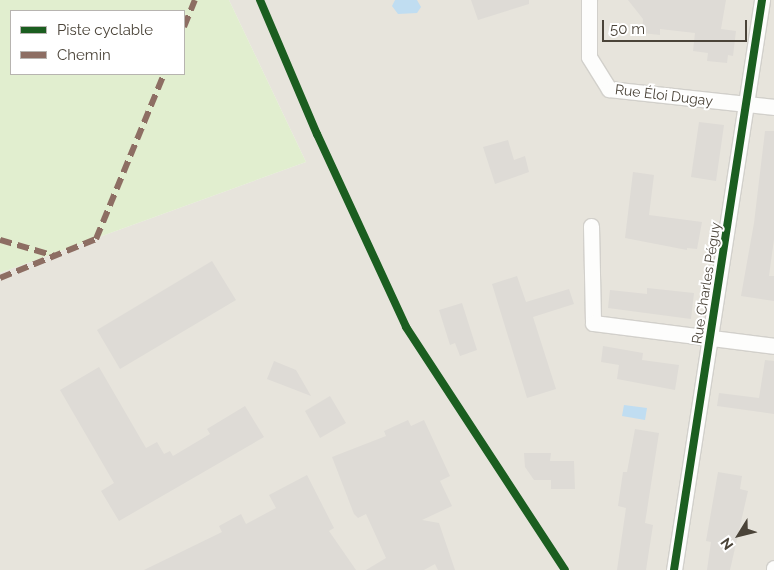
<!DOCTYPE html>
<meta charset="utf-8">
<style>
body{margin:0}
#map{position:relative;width:774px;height:570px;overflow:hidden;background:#f4f2ee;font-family:Raleway,sans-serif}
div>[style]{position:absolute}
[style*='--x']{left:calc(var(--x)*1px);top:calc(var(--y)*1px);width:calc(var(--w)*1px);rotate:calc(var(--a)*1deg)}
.residential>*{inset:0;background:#e7e4dc}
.green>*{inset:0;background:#e1eecf}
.water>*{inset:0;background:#c0ddf1}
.building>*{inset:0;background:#dedbd6}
.roads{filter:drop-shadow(1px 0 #d2d0cb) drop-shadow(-1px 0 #d2d0cb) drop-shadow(0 1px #d2d0cb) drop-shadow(0 -1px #d2d0cb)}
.street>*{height:15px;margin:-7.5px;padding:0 7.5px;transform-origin:7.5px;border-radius:7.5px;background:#fdfdfc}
.quiet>*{height:6px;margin-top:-3px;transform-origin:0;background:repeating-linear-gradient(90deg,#8d6e63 0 12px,transparent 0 18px)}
.cycleway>*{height:8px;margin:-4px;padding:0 4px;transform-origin:4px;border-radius:4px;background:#1b5e20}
span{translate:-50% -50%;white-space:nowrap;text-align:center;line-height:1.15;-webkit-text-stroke:4px #fff;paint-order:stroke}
.street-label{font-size:14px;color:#4b4439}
.legend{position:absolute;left:10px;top:10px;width:175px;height:65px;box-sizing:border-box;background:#fff;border:1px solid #b7b4b0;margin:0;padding:6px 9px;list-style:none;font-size:15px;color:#4b4439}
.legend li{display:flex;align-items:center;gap:10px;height:25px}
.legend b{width:25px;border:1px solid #b7b4b0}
.north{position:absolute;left:714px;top:510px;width:50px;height:50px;-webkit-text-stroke:4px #fff;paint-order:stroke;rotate:234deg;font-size:14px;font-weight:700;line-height:20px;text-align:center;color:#4b4439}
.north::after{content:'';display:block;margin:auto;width:18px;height:22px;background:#4b4439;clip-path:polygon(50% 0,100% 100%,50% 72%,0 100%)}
.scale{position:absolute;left:602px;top:20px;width:145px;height:22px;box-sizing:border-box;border:2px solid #4b4439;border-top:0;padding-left:6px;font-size:15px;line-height:18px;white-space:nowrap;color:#4b4439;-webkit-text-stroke:4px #fff;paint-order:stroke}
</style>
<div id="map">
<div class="residential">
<div style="clip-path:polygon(229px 0,774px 0,774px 570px,0 570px,0 273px,306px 162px)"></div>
</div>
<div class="green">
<div style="clip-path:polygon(evenodd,0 0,229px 0,306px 162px,0 273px,0 0,11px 11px,184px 11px,184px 74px,11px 74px,11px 11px)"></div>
</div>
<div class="water">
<div style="clip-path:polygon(395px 0,417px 0,421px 7px,417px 13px,398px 14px,392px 6px)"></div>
<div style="clip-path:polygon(624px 405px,647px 408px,645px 420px,622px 416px)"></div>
</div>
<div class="building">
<div style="clip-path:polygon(471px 0,529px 0,529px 4px,478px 20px)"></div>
<div style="clip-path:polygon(628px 0,726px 0,721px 29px,736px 31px,733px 56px,728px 55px,727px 63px,707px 61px,708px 53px,693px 51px,695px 33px,660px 29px,660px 35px,642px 33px,643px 19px)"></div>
<div style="clip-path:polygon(699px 122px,724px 125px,716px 181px,691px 177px)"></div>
<div style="clip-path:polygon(765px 131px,774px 131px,774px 239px,769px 276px,774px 276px,774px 301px,741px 296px,754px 223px)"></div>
<div style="clip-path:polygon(508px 140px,514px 160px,525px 156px,529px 172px,495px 184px,483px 147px)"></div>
<div style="clip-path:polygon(633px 172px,654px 175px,649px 215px,702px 222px,697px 249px,687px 248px,687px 250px,625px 238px)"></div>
<div style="clip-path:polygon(212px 261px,236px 300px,120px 369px,97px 330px)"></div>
<div style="clip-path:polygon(517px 276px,526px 302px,569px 289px,574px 304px,533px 317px,556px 389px,527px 398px,492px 284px)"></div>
<div style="clip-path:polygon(647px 288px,694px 293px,691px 319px,608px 308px,610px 290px,647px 294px)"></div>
<div style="clip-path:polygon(462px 303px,477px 350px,460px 356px,455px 343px,450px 345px,439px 310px)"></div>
<div style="clip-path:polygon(603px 346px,643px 353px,642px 360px,679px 365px,675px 390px,617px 379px,619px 365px,601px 362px)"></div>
<div style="clip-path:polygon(765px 360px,774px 361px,774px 414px,717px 406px,719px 393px,759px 398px)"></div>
<div style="clip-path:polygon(274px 361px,296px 370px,311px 396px,267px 379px)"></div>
<div style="clip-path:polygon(99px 367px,146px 448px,157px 442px,164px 454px,170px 451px,173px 456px,210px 434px,207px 429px,245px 406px,264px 437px,119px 521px,101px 491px,114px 483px,60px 390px)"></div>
<div style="clip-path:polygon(330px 396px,346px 423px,320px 438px,305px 411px)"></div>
<div style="clip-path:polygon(408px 420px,411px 426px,424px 420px,450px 476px,440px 481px,452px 506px,422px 520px,439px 523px,455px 570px,438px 570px,435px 564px,424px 570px,366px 570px,386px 558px,366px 514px,358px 518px,354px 514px,332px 457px,386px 436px,384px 431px)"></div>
<div style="clip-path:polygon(635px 429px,659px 433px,645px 523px,653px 525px,646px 570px,617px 570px,626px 508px,618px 506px,623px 472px,627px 472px)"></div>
<div style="clip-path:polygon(524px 453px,551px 453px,550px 461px,574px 461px,575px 489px,551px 489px,551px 480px,534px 480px,525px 467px)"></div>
<div style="clip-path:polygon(718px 472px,742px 476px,740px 489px,748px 491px,730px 570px,707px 570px,711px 542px,706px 541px)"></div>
<div style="clip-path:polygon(307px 475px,334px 528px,329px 531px,356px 570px,144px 570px,222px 532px,219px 526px,241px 514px,246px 524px,276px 508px,269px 495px)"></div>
</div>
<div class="roads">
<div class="street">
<div style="--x:589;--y:0;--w:57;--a:90"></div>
<div style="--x:589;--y:57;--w:38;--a:58"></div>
<div style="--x:609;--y:89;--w:166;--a:6.2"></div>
<div style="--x:591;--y:226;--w:97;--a:88.8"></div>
<div style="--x:593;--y:323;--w:182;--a:7.2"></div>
<div style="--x:674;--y:570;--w:577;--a:-81.22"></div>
<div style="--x:774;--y:570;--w:2;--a:-90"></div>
</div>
</div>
<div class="quiet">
<div style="--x:184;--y:27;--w:29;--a:-68"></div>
<div style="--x:0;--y:240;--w:57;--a:16.2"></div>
<div style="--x:0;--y:278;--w:104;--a:-22.1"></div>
<div style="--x:96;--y:239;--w:178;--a:-67.6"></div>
</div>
<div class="cycleway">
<div style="--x:260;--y:0;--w:146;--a:67"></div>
<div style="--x:317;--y:134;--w:213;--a:65.2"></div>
<div style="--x:406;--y:327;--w:290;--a:56.8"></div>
<div style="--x:674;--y:570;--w:577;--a:-81.22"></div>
</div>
<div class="street-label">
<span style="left:664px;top:95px;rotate:7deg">Rue Éloi Dugay</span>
<span style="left:706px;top:283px;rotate:-81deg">Rue Charles Péguy</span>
</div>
<ul class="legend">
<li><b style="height:6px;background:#1b5e20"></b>Piste cyclable</li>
<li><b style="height:6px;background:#8d6e63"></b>Chemin</li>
</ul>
<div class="north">N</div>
<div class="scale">50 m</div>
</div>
